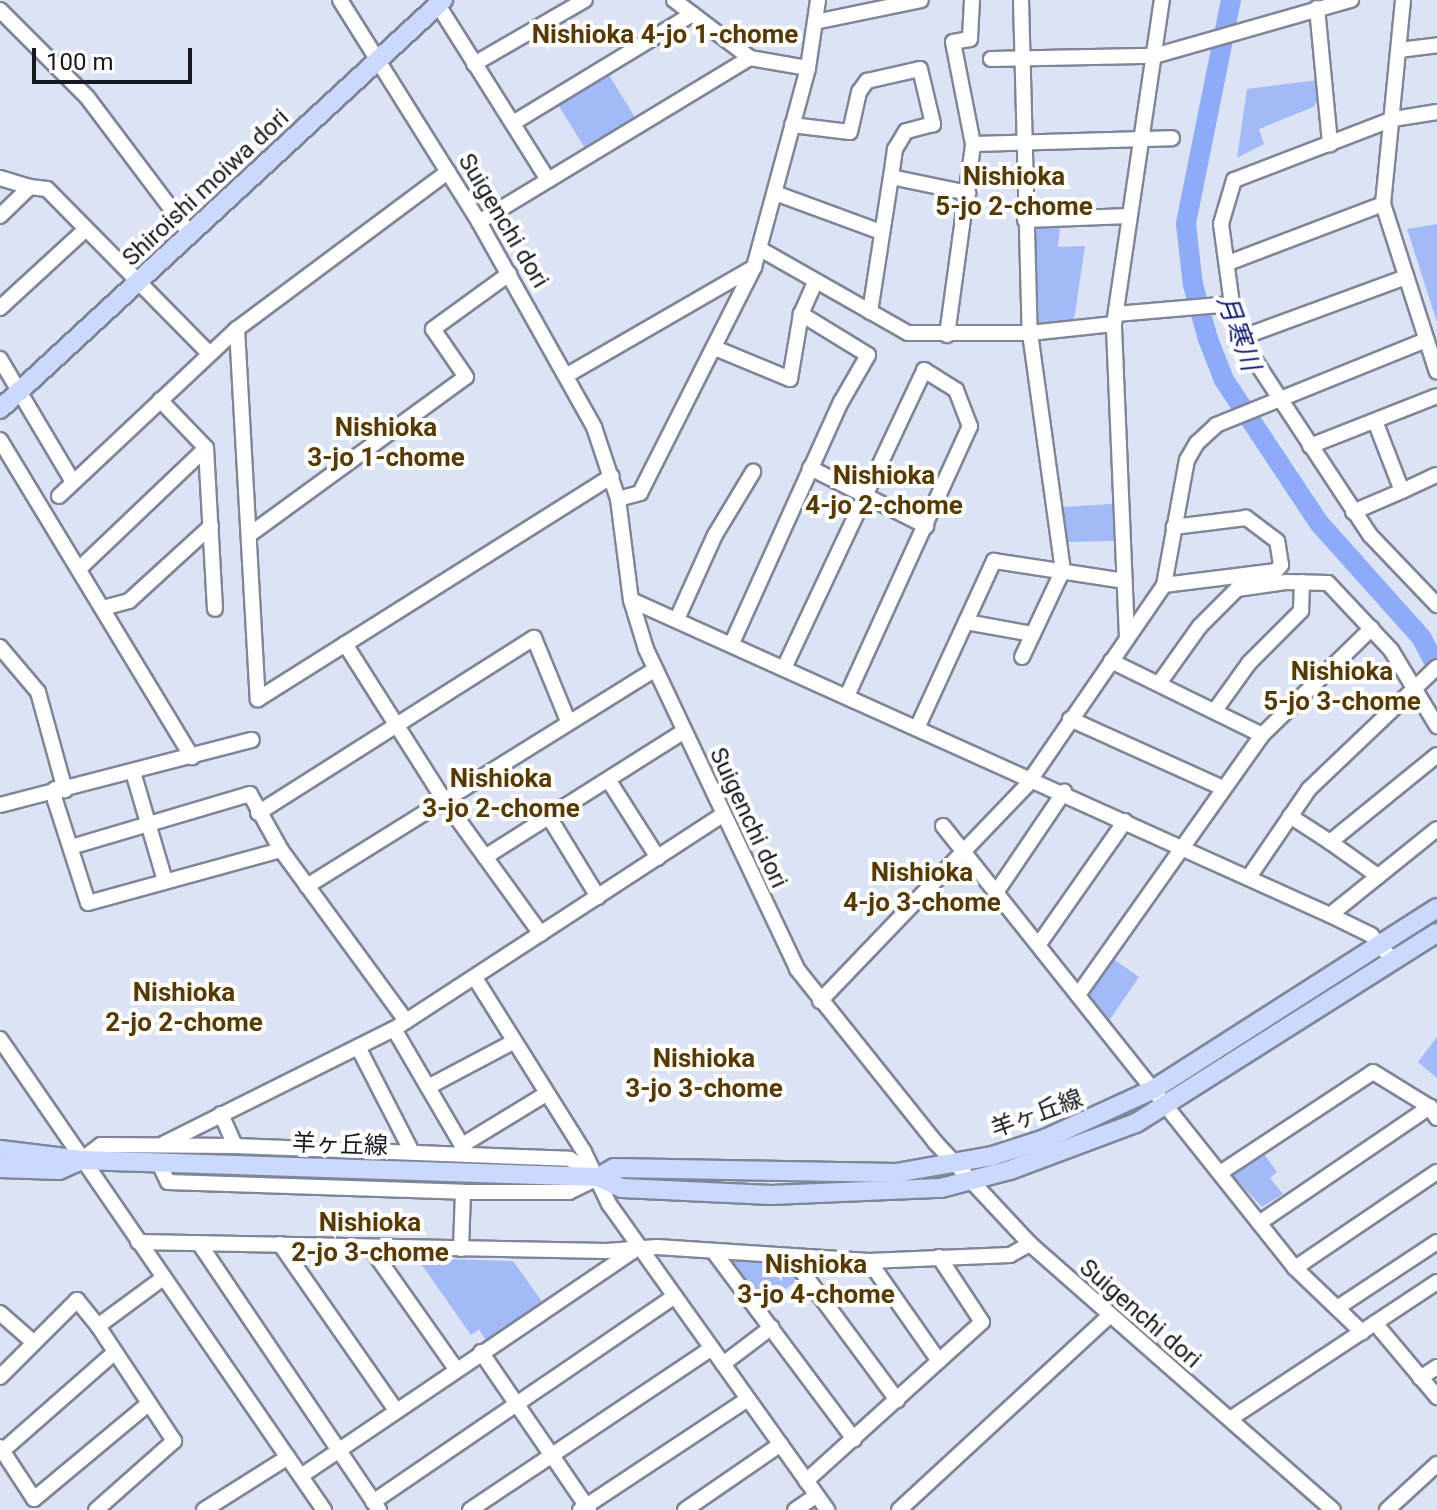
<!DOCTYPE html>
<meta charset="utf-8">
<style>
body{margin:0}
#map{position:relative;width:1437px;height:1510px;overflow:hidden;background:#dbe3f5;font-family:Roboto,"Noto Sans JP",sans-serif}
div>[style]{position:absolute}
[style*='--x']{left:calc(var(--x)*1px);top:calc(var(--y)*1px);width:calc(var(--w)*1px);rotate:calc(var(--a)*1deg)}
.green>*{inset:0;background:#a3baf8}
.river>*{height:20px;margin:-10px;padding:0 10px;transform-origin:10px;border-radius:10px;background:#8eabfa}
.roads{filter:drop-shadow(2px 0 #7f8697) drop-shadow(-2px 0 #7f8697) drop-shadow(0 2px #7f8697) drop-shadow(0 -2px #7f8697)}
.minor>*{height:14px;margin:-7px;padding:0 7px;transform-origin:7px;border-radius:7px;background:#fff}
.major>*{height:18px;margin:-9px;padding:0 9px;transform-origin:9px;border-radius:9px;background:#cbd9fe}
span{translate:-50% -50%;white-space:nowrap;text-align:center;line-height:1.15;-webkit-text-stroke:8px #fff;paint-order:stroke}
.street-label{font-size:24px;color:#171920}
.neighbourhood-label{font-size:26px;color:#583900;font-weight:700}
.water-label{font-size:26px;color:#111e76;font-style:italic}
.scale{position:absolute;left:32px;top:48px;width:160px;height:36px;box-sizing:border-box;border:4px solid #171920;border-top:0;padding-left:10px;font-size:24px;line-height:28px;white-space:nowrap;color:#171920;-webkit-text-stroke:6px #fff;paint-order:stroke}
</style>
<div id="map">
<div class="green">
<div style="clip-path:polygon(607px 72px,636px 119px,586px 150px,557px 103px)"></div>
<div style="clip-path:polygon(1318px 80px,1319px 101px,1313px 107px,1259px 129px,1264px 144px,1237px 158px,1247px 89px)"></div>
<div style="clip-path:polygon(1437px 224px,1437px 322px,1407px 229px)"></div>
<div style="clip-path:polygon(1035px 228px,1060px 228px,1058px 247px,1085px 246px,1074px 320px,1039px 323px)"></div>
<div style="clip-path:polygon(1112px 504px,1114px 541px,1067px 542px,1062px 507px)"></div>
<div style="clip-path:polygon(1112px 958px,1139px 977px,1108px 1022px,1088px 992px)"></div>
<div style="clip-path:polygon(1437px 1037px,1437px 1078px,1418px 1062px)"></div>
<div style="clip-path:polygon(1262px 1151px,1277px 1172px,1270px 1178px,1283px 1194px,1262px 1207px,1232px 1175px)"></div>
<div style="clip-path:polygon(722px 1256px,783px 1260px,799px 1279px,763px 1306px)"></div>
<div style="clip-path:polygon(417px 1258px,513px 1261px,543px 1303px,486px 1341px,479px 1329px,471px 1335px)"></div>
</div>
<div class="river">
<div style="--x:1231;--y:0;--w:228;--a:101.4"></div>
<div style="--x:1186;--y:224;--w:61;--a:83.5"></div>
<div style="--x:1193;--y:285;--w:56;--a:74.5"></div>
<div style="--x:1208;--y:339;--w:44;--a:68.7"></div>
<div style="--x:1224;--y:380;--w:172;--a:56.4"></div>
<div style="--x:1319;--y:523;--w:153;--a:48.2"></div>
<div style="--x:1421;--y:637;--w:34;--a:62"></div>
</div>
<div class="roads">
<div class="minor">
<div style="--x:340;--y:0;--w:262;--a:57.9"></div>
<div style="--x:479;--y:222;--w:235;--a:60.7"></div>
<div style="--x:594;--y:427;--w:76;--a:71.6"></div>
<div style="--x:618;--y:499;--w:102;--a:82.7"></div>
<div style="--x:631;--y:600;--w:51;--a:73"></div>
<div style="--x:646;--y:649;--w:354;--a:64.7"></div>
<div style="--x:797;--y:969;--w:221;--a:51.4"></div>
<div style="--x:935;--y:1142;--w:139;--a:47"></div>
<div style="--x:1030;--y:1244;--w:403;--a:41.3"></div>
<div style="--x:674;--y:0;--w:96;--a:37.3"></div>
<div style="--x:750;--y:58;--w:59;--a:9.8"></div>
<div style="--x:972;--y:0;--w:39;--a:93"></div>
<div style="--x:970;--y:39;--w:17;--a:170"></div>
<div style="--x:953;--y:42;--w:104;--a:78.9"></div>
<div style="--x:1021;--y:0;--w:333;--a:88.5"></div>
<div style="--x:1030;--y:333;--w:239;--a:82.1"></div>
<div style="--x:1063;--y:570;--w:96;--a:115.2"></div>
<div style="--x:1403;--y:0;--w:205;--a:95.6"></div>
<div style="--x:1383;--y:204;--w:176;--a:72.2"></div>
<div style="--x:438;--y:5;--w:207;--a:57.8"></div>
<div style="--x:1317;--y:8;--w:137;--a:84.5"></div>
<div style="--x:0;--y:10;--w:123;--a:45"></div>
<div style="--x:87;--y:97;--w:173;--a:53"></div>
<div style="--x:815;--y:22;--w:108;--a:-11.7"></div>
<div style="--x:1399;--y:50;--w:38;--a:-7"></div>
<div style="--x:991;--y:59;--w:163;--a:-1.1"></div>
<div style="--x:1154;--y:56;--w:205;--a:-15.9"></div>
<div style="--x:474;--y:64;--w:128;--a:-30"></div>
<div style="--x:1437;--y:112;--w:45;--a:171"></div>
<div style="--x:1393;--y:119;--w:170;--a:159"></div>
<div style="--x:1234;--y:180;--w:46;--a:106.5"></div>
<div style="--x:1221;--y:224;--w:81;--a:82.2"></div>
<div style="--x:1232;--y:304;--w:52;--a:69.8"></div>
<div style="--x:1250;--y:353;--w:218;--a:56.6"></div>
<div style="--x:1370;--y:535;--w:97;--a:46.3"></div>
<div style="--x:513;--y:123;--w:210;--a:-31.3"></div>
<div style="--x:792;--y:125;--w:58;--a:6.9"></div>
<div style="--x:850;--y:132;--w:41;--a:-77.3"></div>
<div style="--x:859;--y:92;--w:14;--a:-54"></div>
<div style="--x:867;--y:81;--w:54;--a:-12.8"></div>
<div style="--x:920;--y:69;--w:57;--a:76.7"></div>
<div style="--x:933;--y:124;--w:28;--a:165"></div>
<div style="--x:906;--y:131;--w:21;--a:121"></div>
<div style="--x:895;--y:149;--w:28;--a:98"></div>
<div style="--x:0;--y:178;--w:31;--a:17"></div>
<div style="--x:775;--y:193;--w:113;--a:20.2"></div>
<div style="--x:0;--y:216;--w:42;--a:-44"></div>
<div style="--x:30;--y:187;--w:17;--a:7"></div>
<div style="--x:47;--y:189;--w:231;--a:45.4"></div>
<div style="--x:1025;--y:220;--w:104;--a:-2.2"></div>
<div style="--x:479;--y:222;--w:317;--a:-31.2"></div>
<div style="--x:760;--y:249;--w:170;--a:29.6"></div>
<div style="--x:908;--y:333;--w:122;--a:0"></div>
<div style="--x:1030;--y:333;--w:84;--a:-6.1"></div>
<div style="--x:1228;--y:263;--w:166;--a:-20.8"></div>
<div style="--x:0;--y:308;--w:117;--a:-42.6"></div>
<div style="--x:870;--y:312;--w:137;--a:-81.2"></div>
<div style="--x:891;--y:177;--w:79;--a:11.7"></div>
<div style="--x:1116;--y:314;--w:116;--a:-4.9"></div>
<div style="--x:237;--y:329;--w:371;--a:86.8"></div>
<div style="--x:258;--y:699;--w:418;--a:-32.2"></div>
<div style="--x:947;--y:335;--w:193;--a:-82.2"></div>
<div style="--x:973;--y:144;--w:199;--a:-1.7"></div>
<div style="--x:1243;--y:337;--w:174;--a:-20.2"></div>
<div style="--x:715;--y:348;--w:81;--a:22.5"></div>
<div style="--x:790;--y:379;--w:66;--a:-80.4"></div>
<div style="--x:801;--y:314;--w:34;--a:-66"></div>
<div style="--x:0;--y:359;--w:143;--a:59.3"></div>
<div style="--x:569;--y:374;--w:214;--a:-30"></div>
<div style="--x:160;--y:400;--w:66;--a:46.2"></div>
<div style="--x:206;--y:448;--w:161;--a:86.8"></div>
<div style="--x:1375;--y:421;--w:75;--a:68.9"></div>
<div style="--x:1402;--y:491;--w:38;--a:-25"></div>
<div style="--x:0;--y:440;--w:371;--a:58.8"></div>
<div style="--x:1310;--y:446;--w:136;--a:-21.5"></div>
<div style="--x:810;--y:468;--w:130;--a:26.6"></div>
<div style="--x:59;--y:496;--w:244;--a:-43.2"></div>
<div style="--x:237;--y:329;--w:263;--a:-36.7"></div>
<div style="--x:618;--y:499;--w:23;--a:-15"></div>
<div style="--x:640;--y:493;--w:253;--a:-63.2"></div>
<div style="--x:754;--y:267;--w:206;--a:-74.8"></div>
<div style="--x:808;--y:68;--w:69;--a:-81.6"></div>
<div style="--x:1353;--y:512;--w:53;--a:-23.2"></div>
<div style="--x:249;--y:535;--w:268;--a:-36.1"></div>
<div style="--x:466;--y:377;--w:58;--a:-124.5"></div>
<div style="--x:433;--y:329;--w:94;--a:-35.9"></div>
<div style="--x:80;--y:568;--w:174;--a:-43.6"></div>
<div style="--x:1164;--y:585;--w:113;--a:-7.1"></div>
<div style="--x:1276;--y:571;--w:8;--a:-50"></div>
<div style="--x:1281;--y:565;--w:24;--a:-99"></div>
<div style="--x:1277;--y:541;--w:39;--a:-143"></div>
<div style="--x:1246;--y:518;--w:73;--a:172.9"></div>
<div style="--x:631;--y:600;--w:767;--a:24.26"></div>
<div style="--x:1330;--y:915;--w:46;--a:26"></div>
<div style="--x:1371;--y:935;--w:35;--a:49"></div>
<div style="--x:103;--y:608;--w:27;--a:-15"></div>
<div style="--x:129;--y:601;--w:111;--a:-42.4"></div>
<div style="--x:677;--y:619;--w:92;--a:-65.7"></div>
<div style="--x:715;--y:535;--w:74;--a:-58.9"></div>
<div style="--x:966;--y:622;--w:68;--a:10.2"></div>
<div style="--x:1127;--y:638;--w:314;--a:-92.4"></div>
<div style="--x:1114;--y:324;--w:328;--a:-81.6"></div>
<div style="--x:732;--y:643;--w:265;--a:-65.7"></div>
<div style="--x:841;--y:402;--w:54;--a:-60.1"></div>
<div style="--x:868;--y:355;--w:79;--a:-148.5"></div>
<div style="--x:345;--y:644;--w:185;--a:57.6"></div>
<div style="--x:444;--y:800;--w:165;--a:54.1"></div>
<div style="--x:0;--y:647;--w:59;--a:49.8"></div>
<div style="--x:38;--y:692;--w:102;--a:74.6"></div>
<div style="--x:1111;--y:661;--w:168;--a:26.1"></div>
<div style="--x:785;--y:666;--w:327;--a:-64.8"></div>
<div style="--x:924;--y:370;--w:38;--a:32"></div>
<div style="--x:956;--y:390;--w:39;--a:69"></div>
<div style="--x:970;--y:426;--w:297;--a:114.5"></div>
<div style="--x:1160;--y:682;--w:69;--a:-54.5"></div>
<div style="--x:1200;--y:626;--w:52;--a:-45"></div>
<div style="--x:1237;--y:589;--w:49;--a:-8.1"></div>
<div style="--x:1286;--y:582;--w:42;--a:1.4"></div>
<div style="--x:1328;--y:583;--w:92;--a:46.8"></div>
<div style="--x:1391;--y:650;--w:89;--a:58.8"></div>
<div style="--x:1216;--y:709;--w:57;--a:-54.3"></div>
<div style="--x:1249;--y:663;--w:74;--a:-45"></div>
<div style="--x:1301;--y:611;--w:29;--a:-88"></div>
<div style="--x:1070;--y:719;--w:168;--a:24.3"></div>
<div style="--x:918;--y:726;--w:182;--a:-65.3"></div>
<div style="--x:994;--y:561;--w:132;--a:8.7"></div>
<div style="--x:133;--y:772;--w:114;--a:73.6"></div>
<div style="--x:609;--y:781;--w:91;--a:57.5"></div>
<div style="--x:55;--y:789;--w:11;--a:90"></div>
<div style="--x:55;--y:800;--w:108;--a:72.2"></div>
<div style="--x:88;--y:903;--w:200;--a:-15.4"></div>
<div style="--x:281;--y:850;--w:64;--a:-119"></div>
<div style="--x:250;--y:794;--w:187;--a:163.5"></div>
<div style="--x:0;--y:805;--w:260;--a:-14.5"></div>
<div style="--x:258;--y:813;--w:327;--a:-32.4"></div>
<div style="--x:534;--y:638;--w:90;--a:67.7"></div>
<div style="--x:1290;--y:816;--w:48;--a:33"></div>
<div style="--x:1330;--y:842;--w:138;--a:-39.1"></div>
<div style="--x:549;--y:817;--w:94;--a:58.5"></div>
<div style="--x:943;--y:826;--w:565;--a:51.47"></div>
<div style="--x:1295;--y:1268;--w:93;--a:43.7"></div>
<div style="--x:1330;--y:842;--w:59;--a:35.3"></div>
<div style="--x:281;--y:850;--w:212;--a:53.8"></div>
<div style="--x:485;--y:857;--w:234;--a:-32.3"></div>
<div style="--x:1249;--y:877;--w:107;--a:-55.7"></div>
<div style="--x:1309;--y:789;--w:177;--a:-43.6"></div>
<div style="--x:307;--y:886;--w:410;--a:-31.9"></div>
<div style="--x:997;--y:891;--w:120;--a:-55.9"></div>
<div style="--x:1330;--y:915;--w:137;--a:-38.8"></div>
<div style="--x:1039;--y:944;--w:150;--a:-55"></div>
<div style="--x:475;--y:978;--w:205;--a:57.9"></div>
<div style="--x:584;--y:1152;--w:58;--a:64.3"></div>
<div style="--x:609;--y:1204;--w:376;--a:54.5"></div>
<div style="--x:1078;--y:995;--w:319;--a:-54.7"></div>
<div style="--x:1262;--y:735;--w:153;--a:-44.2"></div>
<div style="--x:820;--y:1001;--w:298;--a:-46.2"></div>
<div style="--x:1026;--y:786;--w:244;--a:-55.5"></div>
<div style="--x:1164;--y:585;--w:127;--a:-79.6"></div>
<div style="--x:1187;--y:460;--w:20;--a:-60"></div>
<div style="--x:1197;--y:443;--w:26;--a:-43"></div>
<div style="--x:1216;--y:425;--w:227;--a:-22"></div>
<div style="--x:394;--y:1029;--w:145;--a:59.7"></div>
<div style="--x:0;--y:1039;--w:572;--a:55.48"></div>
<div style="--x:358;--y:1047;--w:118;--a:62.8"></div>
<div style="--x:428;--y:1087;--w:96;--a:-27.9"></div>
<div style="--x:221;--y:1114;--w:35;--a:66"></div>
<div style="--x:163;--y:1144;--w:258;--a:-26.5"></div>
<div style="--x:394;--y:1029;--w:392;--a:-33.1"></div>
<div style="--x:464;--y:1144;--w:96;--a:-31.4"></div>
<div style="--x:81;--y:1160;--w:25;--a:-37"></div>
<div style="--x:101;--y:1145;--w:134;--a:0.4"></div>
<div style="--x:235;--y:1146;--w:335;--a:2.2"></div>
<div style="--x:570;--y:1159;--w:29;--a:34"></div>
<div style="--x:159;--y:1163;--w:21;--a:65"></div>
<div style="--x:168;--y:1182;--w:295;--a:1.9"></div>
<div style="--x:463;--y:1192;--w:106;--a:0"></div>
<div style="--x:569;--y:1192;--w:32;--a:-26"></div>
<div style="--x:1220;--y:1173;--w:183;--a:-33.4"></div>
<div style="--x:1373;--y:1072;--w:67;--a:31.6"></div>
<div style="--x:1430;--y:1107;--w:13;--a:58"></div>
<div style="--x:1259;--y:1223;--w:207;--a:-34.2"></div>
<div style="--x:138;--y:1242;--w:469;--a:1.1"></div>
<div style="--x:607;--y:1251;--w:50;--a:-4.6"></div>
<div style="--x:657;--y:1247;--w:212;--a:3.8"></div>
<div style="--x:869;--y:1261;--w:141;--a:-2.4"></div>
<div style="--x:1010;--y:1255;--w:23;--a:-29"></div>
<div style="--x:199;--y:1243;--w:322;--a:56"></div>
<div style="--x:280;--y:1244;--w:203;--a:55.1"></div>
<div style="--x:370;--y:1247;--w:149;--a:54.8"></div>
<div style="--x:461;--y:1249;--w:57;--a:-88"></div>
<div style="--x:714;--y:1252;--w:234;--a:53.2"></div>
<div style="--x:792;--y:1258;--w:177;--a:53.5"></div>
<div style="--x:869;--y:1261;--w:122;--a:55"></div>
<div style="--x:1295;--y:1268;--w:171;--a:-34.1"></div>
<div style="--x:1337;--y:1308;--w:120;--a:-33.4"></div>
<div style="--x:0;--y:1313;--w:44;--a:41.3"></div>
<div style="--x:1375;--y:1323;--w:97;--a:50"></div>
<div style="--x:98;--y:1326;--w:81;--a:-36.4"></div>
<div style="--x:481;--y:1352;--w:191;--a:55.6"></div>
<div style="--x:723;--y:1364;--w:61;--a:-37.1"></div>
<div style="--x:0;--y:1377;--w:109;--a:-45"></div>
<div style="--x:77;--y:1300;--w:33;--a:51"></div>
<div style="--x:98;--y:1326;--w:138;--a:56.5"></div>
<div style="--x:174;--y:1441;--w:104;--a:138.5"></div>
<div style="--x:1420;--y:1378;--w:20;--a:-33"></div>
<div style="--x:1230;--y:1419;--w:248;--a:-33.5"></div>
<div style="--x:0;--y:1447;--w:62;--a:56.8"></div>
<div style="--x:34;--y:1499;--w:148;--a:-39.8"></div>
<div style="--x:0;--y:1453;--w:152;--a:-41.3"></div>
<div style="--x:301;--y:1476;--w:403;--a:-34.1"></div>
<div style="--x:806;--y:1481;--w:237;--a:-42.1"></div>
<div style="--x:982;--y:1322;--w:78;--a:-123.5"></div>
<div style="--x:373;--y:1502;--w:364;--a:-34.3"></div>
<div style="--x:204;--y:1510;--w:99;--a:-32.2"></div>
<div style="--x:470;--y:1510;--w:291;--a:-33.8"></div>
<div style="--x:580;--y:1510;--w:201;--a:-33.5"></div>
<div style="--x:685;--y:1510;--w:116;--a:-34.5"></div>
<div style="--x:795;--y:1510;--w:25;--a:-34"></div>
<div style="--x:899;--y:1510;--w:284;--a:-42.7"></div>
<div style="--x:1387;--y:1510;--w:68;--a:-42.6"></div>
</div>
<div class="major">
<div style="--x:0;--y:409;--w:603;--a:-42.71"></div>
<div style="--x:0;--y:1150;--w:82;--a:7"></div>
<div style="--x:81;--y:1160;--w:517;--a:1.88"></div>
<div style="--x:598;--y:1177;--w:26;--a:25"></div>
<div style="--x:622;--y:1188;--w:149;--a:2.7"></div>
<div style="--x:771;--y:1195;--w:170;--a:-2.4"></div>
<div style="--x:941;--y:1188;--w:71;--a:-14.6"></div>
<div style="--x:1010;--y:1170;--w:134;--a:-20.5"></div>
<div style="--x:1136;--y:1123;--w:356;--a:-32.3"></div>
<div style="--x:0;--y:1168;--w:59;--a:1.9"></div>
<div style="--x:59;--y:1170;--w:24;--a:-24"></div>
<div style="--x:598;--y:1177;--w:18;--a:-29"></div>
<div style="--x:614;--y:1168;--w:282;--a:1"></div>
<div style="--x:896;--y:1173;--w:97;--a:-10"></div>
<div style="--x:992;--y:1156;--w:56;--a:-17.8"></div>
<div style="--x:1045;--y:1139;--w:120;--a:-24.6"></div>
<div style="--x:1154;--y:1089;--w:336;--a:-32.6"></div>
</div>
</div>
<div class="street-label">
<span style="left:206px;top:188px;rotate:-43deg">Shiroishi moiwa dori</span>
<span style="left:503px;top:221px;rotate:59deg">Suigenchi dori</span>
<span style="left:748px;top:818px;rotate:65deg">Suigenchi dori</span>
<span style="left:1037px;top:1114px;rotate:-20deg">羊ヶ丘線</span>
<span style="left:340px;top:1145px;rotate:2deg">羊ヶ丘線</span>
<span style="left:1140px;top:1314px;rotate:41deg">Suigenchi dori</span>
</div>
<div class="neighbourhood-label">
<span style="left:665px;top:35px">Nishioka 4-jo 1-chome</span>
<span style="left:1014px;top:192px">Nishioka<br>5-jo 2-chome</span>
<span style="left:386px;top:443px">Nishioka<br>3-jo 1-chome</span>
<span style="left:884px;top:491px">Nishioka<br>4-jo 2-chome</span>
<span style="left:1342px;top:687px">Nishioka<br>5-jo 3-chome</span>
<span style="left:501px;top:794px">Nishioka<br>3-jo 2-chome</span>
<span style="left:922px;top:888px">Nishioka<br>4-jo 3-chome</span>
<span style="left:184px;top:1008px">Nishioka<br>2-jo 2-chome</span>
<span style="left:704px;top:1074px">Nishioka<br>3-jo 3-chome</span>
<span style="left:370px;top:1238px">Nishioka<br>2-jo 3-chome</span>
<span style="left:816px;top:1280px">Nishioka<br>3-jo 4-chome</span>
</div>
<div class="water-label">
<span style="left:1238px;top:333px;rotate:70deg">月寒川</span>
</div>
<div class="scale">100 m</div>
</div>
